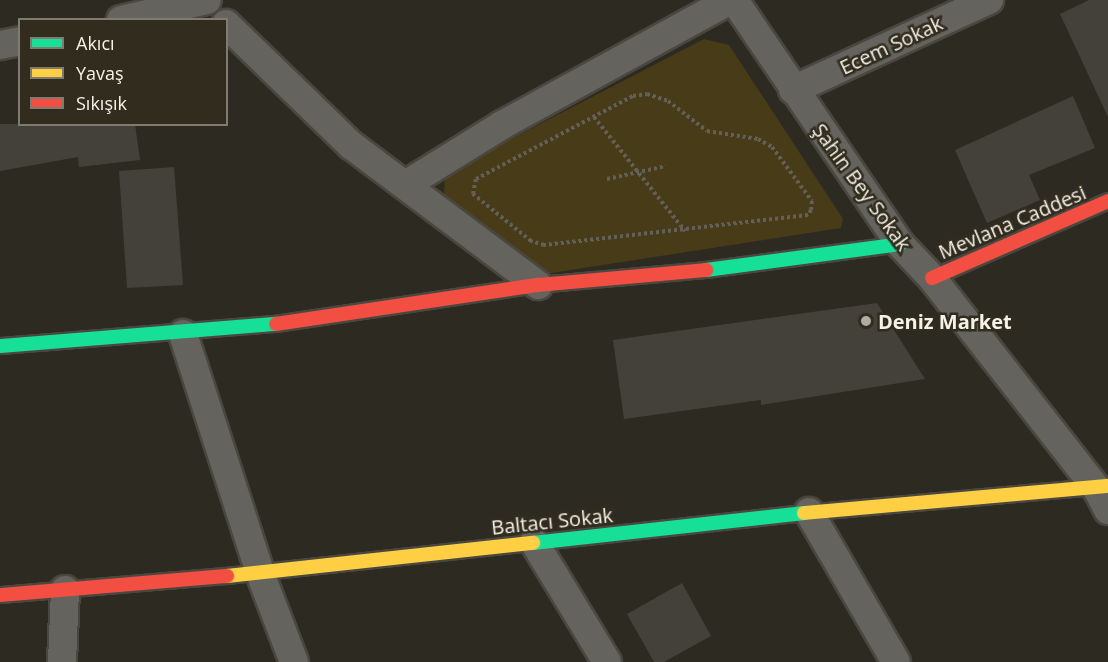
<!DOCTYPE html>
<meta charset="utf-8">
<style>
body{margin:0}
#map{position:relative;width:1108px;height:662px;overflow:hidden;background:#2d2a22;font-family:"Open Sans",sans-serif}
div>[style]{position:absolute}
[style*='--x']{left:calc(var(--x)*1px);top:calc(var(--y)*1px);width:calc(var(--w)*1px);rotate:calc(var(--a)*1deg)}
.green>*{inset:0;background:#483b18}
.building>*{inset:0;background:#44413a}
.path>*{height:4px;margin-top:-2px;transform-origin:0;background:repeating-linear-gradient(90deg,#626059 0 3px,transparent 0 6px)}
.roads{filter:drop-shadow(2px 0 #4a4740) drop-shadow(-2px 0 #4a4740) drop-shadow(0 2px #4a4740) drop-shadow(0 -2px #4a4740)}
.street>*{height:28px;margin:-14px;padding:0 14px;transform-origin:14px;border-radius:14px;background:#65635d}
.fast>*{height:14px;margin:-7px;padding:0 7px;transform-origin:7px;border-radius:7px;background:#16e098}
.slow>*{height:14px;margin:-7px;padding:0 7px;transform-origin:7px;border-radius:7px;background:#ffcf43}
.jam>*{height:14px;margin:-7px;padding:0 7px;transform-origin:7px;border-radius:7px;background:#f24e42}
.dots>*{width:16px;height:16px;translate:-50% -50%;box-sizing:border-box;border:3px solid #312c1e;border-radius:50%}
span{translate:-50% -50%;white-space:nowrap;text-align:center;line-height:1.15;-webkit-text-stroke:5px #312c1e;paint-order:stroke}
.street-label{font-size:20px;color:#f5f2e9}
.poi-label{font-size:20px;color:#f5f2e9;font-weight:700}
.left{translate:0 -50%;text-align:left}
.legend{position:absolute;left:18px;top:18px;width:210px;height:108px;box-sizing:border-box;background:#312c1e;border:2px solid #7f7b6f;margin:0;padding:8px 10px;list-style:none;font-size:18px;color:#f5f2e9}
.legend li{display:flex;align-items:center;gap:12px;height:30px}
.legend b{width:30px;border:2px solid #7f7b6f}
</style>
<div id="map">
<div class="green">
<div style="clip-path:polygon(704px 39px,729px 45px,843px 219px,841px 228px,545px 274px,444px 197px,445px 173px)"></div>
</div>
<div class="building">
<div style="clip-path:polygon(1089px 0,1108px 0,1108px 117px,1060px 14px)"></div>
<div style="clip-path:polygon(1073px 96px,1095px 148px,1029px 175px,1040px 200px,987px 223px,955px 150px)"></div>
<div style="clip-path:polygon(0 124px,135px 124px,140px 160px,79px 167px,78px 157px,0 171px)"></div>
<div style="clip-path:polygon(174px 167px,183px 285px,127px 288px,119px 171px)"></div>
<div style="clip-path:polygon(877px 303px,925px 379px,761px 405px,761px 400px,624px 419px,613px 340px)"></div>
<div style="clip-path:polygon(682px 583px,711px 636px,664px 662px,654px 662px,627px 614px)"></div>
</div>
<div class="path">
<div style="--x:647;--y:94;--w:22;--a:18"></div>
<div style="--x:668;--y:101;--w:49;--a:37.6"></div>
<div style="--x:707;--y:131;--w:52;--a:8.9"></div>
<div style="--x:758;--y:139;--w:16;--a:30"></div>
<div style="--x:772;--y:147;--w:67;--a:53.5"></div>
<div style="--x:812;--y:201;--w:9;--a:96"></div>
<div style="--x:811;--y:210;--w:6;--a:121"></div>
<div style="--x:808;--y:215;--w:266;--a:173.5"></div>
<div style="--x:544;--y:245;--w:14;--a:-163"></div>
<div style="--x:531;--y:241;--w:75;--a:-141"></div>
<div style="--x:473;--y:194;--w:15;--a:-79"></div>
<div style="--x:476;--y:179;--w:178;--a:-27.9"></div>
<div style="--x:633;--y:96;--w:14;--a:-8"></div>
<div style="--x:594;--y:117;--w:146;--a:51.4"></div>
<div style="--x:607;--y:179;--w:60;--a:-12.4"></div>
</div>
<div class="roads">
<div class="street">
<div style="--x:734;--y:0;--w:295;--a:55.8"></div>
<div style="--x:900;--y:244;--w:47;--a:46.7"></div>
<div style="--x:932;--y:278;--w:268;--a:52"></div>
<div style="--x:1097;--y:489;--w:24;--a:62"></div>
<div style="--x:121;--y:20;--w:88;--a:-13.1"></div>
<div style="--x:226;--y:24;--w:174;--a:44.1"></div>
<div style="--x:351;--y:145;--w:234;--a:36.8"></div>
<div style="--x:0;--y:45;--w:20;--a:-11"></div>
<div style="--x:793;--y:90;--w:216;--a:-24.7"></div>
<div style="--x:407;--y:184;--w:112;--a:-31.8"></div>
<div style="--x:502;--y:125;--w:260;--a:-28.7"></div>
<div style="--x:183;--y:334;--w:251;--a:72.1"></div>
<div style="--x:260;--y:573;--w:95;--a:69.1"></div>
<div style="--x:809;--y:512;--w:173;--a:59.9"></div>
<div style="--x:534;--y:542;--w:140;--a:58.7"></div>
<div style="--x:62;--y:662;--w:72;--a:-87.6"></div>
</div>
<div class="fast">
<div style="--x:706;--y:270;--w:196;--a:-7.6"></div>
<div style="--x:0;--y:346;--w:277;--a:-4.6"></div>
<div style="--x:533;--y:543;--w:273;--a:-6.3"></div>
</div>
<div class="slow">
<div style="--x:804;--y:513;--w:305;--a:-5.1"></div>
<div style="--x:227;--y:576;--w:308;--a:-6.2"></div>
</div>
<div class="jam">
<div style="--x:932;--y:278;--w:192;--a:-23.6"></div>
<div style="--x:276;--y:324;--w:265;--a:-8.5"></div>
<div style="--x:538;--y:285;--w:169;--a:-5.1"></div>
<div style="--x:0;--y:595;--w:228;--a:-4.8"></div>
</div>
</div>
<div class="dots">
<div style="left:866px;top:321px;background:#afaca3"></div>
</div>
<div class="street-label">
<span style="left:891px;top:45px;rotate:-25deg">Ecem Sokak</span>
<span style="left:862px;top:187px;rotate:54deg">Şahin Bey Sokak</span>
<span style="left:1012px;top:222px;rotate:-23deg">Mevlana Caddesi</span>
<span style="left:552px;top:521px;rotate:-6deg">Baltacı Sokak</span>
</div>
<div class="poi-label">
<span class="left" style="left:878px;top:321px">Deniz Market</span>
</div>
<ul class="legend">
<li><b style="height:8px;background:#16e098"></b>Akıcı</li>
<li><b style="height:8px;background:#ffcf43"></b>Yavaş</li>
<li><b style="height:8px;background:#f24e42"></b>Sıkışık</li>
</ul>
</div>
